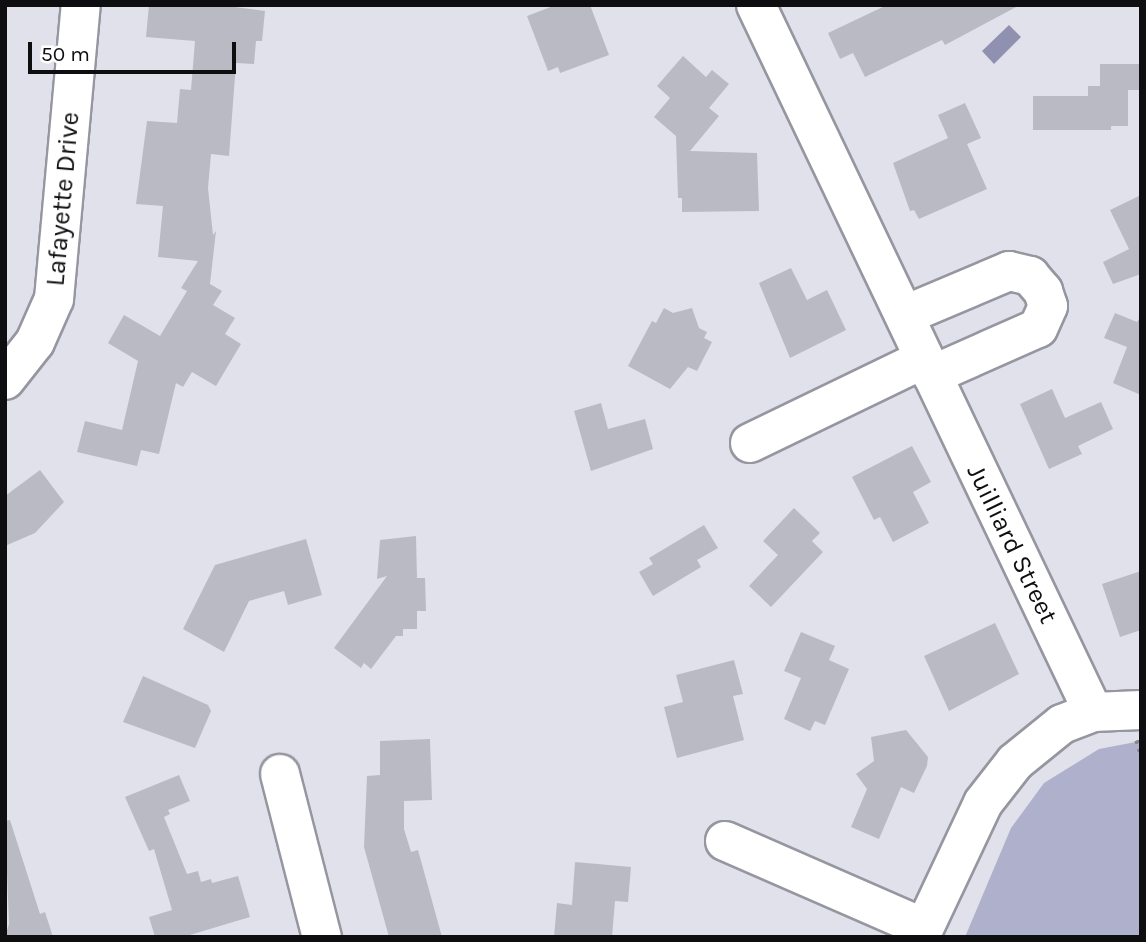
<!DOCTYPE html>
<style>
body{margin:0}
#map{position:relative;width:1146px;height:942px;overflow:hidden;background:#e1e1eb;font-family:Karla,sans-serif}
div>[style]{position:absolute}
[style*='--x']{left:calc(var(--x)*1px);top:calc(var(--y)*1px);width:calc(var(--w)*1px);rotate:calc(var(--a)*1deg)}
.green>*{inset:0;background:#afb0cc}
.water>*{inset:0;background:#9091b0}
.building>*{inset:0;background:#babac4}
.path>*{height:4.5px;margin-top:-2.25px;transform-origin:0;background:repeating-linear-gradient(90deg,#88888f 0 3.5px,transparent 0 8.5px)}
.roads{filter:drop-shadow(2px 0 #9696a0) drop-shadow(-2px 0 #9696a0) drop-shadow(0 2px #9696a0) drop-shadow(0 -2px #9696a0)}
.minor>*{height:38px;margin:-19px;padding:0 19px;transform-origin:19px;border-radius:19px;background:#fff}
span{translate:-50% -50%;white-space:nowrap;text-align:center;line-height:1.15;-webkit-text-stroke:7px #fff;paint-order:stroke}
.street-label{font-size:26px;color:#0e0e11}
.frame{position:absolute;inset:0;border:7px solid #0e0e11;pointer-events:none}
.scale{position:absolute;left:28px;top:42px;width:208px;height:32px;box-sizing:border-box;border:4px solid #0e0e11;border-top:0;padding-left:9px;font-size:21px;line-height:24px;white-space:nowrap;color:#0e0e11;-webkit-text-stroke:5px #fff;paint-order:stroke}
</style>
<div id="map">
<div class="green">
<div style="clip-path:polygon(1141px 741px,1141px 937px,965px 937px,1011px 828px,1044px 783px,1099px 749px)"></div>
</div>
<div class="water">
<div style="clip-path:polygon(1009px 25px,1021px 37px,994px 64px,982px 51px)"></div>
</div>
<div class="building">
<div style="clip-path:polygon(149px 5px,219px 5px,265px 11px,262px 41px,256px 41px,254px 64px,236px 63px,229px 156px,211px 154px,208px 188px,213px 235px,216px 231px,210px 284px,222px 291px,213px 305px,235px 318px,225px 334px,241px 344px,216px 386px,192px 372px,183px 387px,176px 383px,159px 454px,141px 450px,137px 466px,77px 452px,85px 421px,122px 430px,138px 361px,108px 343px,124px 315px,160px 336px,187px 291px,181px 288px,198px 261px,158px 257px,163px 206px,136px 204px,147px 121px,177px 123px,180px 89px,191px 90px,195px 41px,146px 37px)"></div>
<div style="clip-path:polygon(556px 5px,590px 5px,609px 55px,560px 73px,558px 67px,548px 71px,527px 16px)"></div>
<div style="clip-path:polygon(887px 5px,1020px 5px,945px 45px,942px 40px,865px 77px,853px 53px,840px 59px,828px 33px)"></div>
<div style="clip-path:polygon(683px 56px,706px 77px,712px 70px,729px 84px,709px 108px,719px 116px,690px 151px,757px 153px,759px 211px,682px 212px,682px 198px,678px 198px,676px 136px,654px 117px,670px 98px,657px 86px)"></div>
<div style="clip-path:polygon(1100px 64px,1141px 64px,1141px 90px,1128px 90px,1128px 126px,1111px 126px,1111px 130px,1033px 130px,1033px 96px,1088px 96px,1088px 86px,1100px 86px)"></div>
<div style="clip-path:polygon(965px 103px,981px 138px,967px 144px,987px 189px,919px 219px,914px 210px,910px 211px,893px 163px,948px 138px,938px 115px)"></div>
<div style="clip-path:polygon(1141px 195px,1141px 274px,1113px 284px,1103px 262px,1129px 249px,1110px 210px)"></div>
<div style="clip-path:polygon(791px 268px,807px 300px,827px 290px,846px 330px,790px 358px,759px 283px)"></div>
<div style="clip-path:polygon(664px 308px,673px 313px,692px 308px,699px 328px,707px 332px,704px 338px,712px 342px,697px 371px,688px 367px,670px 389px,628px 366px,652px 321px,656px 323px)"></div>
<div style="clip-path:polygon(1115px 313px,1137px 322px,1141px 316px,1141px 395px,1113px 383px,1127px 347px,1104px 338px)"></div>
<div style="clip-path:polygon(1052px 389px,1065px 418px,1101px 402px,1113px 429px,1078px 446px,1082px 454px,1049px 469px,1020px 404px)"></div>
<div style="clip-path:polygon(601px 403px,608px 429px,645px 419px,653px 449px,591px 471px,574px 411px)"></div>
<div style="clip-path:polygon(912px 446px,931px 482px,913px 492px,929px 523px,893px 542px,880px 517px,874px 520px,852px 477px)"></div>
<div style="clip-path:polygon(40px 470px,64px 502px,35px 533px,5px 546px,5px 496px)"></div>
<div style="clip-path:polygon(794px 508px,820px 533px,812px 541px,823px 552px,771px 607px,749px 586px,778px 555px,763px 541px)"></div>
<div style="clip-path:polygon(704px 525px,718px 548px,697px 560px,701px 567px,653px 596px,639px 572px,653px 564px,649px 558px)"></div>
<div style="clip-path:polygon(416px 536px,417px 578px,425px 578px,426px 611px,417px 611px,417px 629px,403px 629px,403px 636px,396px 636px,371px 669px,364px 663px,361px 668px,334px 648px,387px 576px,377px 579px,380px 540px)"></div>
<div style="clip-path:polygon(306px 539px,322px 595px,288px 605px,284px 591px,249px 601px,224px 652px,183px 629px,215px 565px)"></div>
<div style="clip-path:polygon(1141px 571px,1141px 630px,1120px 637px,1102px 584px)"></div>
<div style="clip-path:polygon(995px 623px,1019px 674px,949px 711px,924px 656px)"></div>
<div style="clip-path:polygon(801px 632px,835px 646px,829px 660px,849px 669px,825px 725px,815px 721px,810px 731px,784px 719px,801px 678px,784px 671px)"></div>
<div style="clip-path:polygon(734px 660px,743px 694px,733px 696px,744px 740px,677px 758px,664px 707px,683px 702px,676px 675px)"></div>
<div style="clip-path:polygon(143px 676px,208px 705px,211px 711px,195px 748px,123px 722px)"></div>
<div style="clip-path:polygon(906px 730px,928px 757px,927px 766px,914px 793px,901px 787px,879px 839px,851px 827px,867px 789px,856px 774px,874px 761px,871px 737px)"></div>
<div style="clip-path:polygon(430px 739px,432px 800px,404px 801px,404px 829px,411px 852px,418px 850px,442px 937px,389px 937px,364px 847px,367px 776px,380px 775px,380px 741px)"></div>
<div style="clip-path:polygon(179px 775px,190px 801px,168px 810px,170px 814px,164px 817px,187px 874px,198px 871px,201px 882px,211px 879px,212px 883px,238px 876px,250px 917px,183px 937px,155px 937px,149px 917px,172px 910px,154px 849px,149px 851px,125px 797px)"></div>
<div style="clip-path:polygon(10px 820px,40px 914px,45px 912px,53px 937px,5px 937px,9px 924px,5px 821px)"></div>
<div style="clip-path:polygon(575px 862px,631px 867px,628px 902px,615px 901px,612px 937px,554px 937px,557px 903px,572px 905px)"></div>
</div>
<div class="path">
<div style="--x:1137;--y:740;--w:14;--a:73"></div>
</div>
<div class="roads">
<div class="minor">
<div style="--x:756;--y:5;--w:783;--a:64.51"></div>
<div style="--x:905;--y:315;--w:113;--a:-22.9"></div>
<div style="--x:1009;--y:271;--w:22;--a:13"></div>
<div style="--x:1030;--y:276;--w:20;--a:49"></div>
<div style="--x:1043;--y:291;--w:16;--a:72"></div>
<div style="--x:1048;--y:306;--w:24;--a:114"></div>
<div style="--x:1038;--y:328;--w:116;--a:156.1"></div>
<div style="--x:5;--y:380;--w:48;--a:-51.7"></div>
<div style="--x:35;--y:342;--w:47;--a:-66.2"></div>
<div style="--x:54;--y:299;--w:295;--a:-84.8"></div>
<div style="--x:750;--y:443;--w:193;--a:-25.8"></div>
<div style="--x:280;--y:774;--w:168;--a:75.6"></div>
<div style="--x:725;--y:841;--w:217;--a:23.6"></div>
<div style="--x:920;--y:937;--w:148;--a:-64.8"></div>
<div style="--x:983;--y:803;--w:52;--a:-52"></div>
<div style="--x:1015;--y:762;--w:60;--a:-39"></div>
<div style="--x:1062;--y:724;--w:33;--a:-21"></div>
<div style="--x:1093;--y:712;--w:48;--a:-2.4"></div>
</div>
</div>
<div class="street-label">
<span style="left:63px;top:199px;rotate:-85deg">Lafayette Drive</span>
<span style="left:1012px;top:544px;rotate:64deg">Juilliard Street</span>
</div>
<div class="frame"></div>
<div class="scale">50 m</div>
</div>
